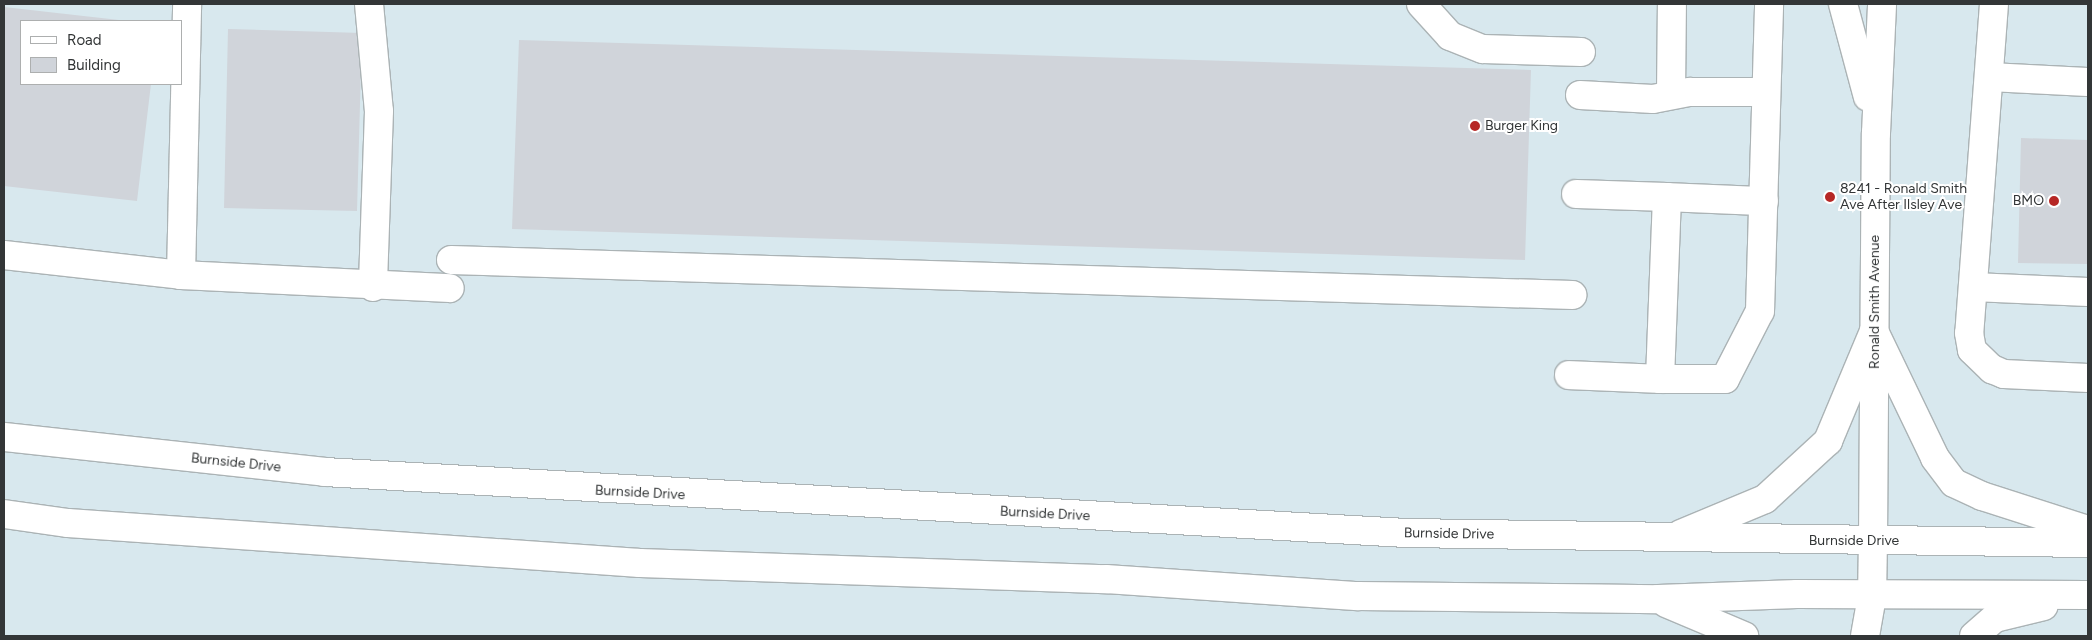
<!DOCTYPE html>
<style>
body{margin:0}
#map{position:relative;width:2092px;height:640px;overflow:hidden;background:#eaf2f5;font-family:Figtree,sans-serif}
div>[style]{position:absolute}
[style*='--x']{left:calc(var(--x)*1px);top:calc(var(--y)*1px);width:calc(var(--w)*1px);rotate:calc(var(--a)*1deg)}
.built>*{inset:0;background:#d8e8ee}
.building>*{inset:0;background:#d0d4da}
.roads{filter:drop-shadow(1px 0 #abb3b5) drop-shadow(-1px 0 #abb3b5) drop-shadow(0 1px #abb3b5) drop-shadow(0 -1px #abb3b5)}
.minor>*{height:28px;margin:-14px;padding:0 14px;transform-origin:14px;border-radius:14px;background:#fff}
.major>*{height:28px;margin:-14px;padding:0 14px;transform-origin:14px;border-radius:14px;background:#fff}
.dots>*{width:14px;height:14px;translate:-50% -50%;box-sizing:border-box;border:2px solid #fff;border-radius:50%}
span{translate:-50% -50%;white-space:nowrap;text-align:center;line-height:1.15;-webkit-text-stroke:4px #fff;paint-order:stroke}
.poi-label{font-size:14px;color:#333637}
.left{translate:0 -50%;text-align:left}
.right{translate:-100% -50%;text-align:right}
.street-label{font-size:14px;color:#333637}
.frame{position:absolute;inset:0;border:5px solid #333637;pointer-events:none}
.legend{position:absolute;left:20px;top:20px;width:162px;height:65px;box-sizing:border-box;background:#fff;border:1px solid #adafaf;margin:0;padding:6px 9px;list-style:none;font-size:15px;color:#333637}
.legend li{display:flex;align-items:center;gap:10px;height:25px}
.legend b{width:25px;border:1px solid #adafaf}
</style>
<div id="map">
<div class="built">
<div style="clip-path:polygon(evenodd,4px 4px,2088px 4px,2088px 636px,4px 636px,4px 4px,21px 21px,181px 21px,181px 84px,21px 84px,21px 21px)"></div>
</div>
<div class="building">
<div style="clip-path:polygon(4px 7px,119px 20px,21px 21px,21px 84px,151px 84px,137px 201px,4px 186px)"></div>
<div style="clip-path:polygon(228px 29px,362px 33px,357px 211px,224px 208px)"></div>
<div style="clip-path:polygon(519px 40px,1531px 70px,1525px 260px,512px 229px)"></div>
<div style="clip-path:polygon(2021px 138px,2088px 140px,2088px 264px,2018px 263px)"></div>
</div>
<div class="roads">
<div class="minor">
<div style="--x:369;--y:4;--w:107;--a:84.7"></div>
<div style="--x:379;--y:111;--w:176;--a:92"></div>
<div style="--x:1421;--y:4;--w:43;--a:47.8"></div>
<div style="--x:1450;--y:36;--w:35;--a:22"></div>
<div style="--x:1483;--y:49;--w:98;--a:1.8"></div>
<div style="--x:1843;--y:4;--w:96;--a:75"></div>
<div style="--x:1994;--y:4;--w:330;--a:94.3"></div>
<div style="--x:1969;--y:333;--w:17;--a:80"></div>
<div style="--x:1972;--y:350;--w:28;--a:44"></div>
<div style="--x:1992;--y:369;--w:13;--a:23"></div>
<div style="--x:2004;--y:374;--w:84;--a:2.7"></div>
<div style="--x:1989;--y:77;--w:99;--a:2.9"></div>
<div style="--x:1671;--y:94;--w:90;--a:-89.4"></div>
<div style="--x:1580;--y:95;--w:73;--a:3.1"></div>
<div style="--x:1653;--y:99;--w:38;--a:-11"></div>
<div style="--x:1690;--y:92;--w:76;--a:0"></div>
<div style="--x:1667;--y:197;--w:97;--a:2.4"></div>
<div style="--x:4;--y:255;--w:178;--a:6.4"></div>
<div style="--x:181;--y:275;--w:269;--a:2.8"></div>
<div style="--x:451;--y:260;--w:1122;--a:1.79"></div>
<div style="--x:181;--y:275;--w:271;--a:-88.7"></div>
<div style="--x:1973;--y:287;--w:115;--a:2.5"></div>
<div style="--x:1569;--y:375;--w:91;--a:2.5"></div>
<div style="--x:1660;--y:379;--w:182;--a:-87.8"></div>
<div style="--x:1667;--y:197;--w:91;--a:-178.1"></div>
<div style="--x:1660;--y:379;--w:65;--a:0"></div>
<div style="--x:1725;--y:379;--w:76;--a:-62.8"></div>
<div style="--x:1760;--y:311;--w:307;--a:-88.3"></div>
<div style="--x:1873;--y:541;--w:408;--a:-89.6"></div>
<div style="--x:1876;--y:133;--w:129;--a:-87.3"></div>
</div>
<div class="major">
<div style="--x:1874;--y:331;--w:141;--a:64.3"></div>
<div style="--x:1935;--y:458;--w:31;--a:53"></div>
<div style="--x:1954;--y:483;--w:31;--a:25"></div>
<div style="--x:1982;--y:496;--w:111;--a:17.8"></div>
<div style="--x:4;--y:437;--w:323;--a:6.2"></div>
<div style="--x:325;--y:472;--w:1082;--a:3.23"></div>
<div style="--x:1405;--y:533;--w:683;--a:0.84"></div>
<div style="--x:4;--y:514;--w:65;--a:8"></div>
<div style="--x:68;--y:523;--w:573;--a:4"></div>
<div style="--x:640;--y:563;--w:466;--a:2"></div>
<div style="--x:1106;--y:579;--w:253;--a:3.9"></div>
<div style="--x:1358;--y:596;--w:300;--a:0.6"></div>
<div style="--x:1658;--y:599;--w:139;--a:-2.1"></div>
<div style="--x:1797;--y:594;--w:291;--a:0.2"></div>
<div style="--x:1681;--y:534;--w:91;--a:-22.6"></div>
<div style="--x:1765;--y:499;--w:86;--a:-42.6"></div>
<div style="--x:1828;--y:441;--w:119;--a:-67.3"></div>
<div style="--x:1666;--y:603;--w:85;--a:22.9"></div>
<div style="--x:1865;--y:636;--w:40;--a:-80"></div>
<div style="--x:1872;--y:597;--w:56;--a:-89"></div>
<div style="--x:1974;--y:636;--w:28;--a:-41"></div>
<div style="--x:1995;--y:618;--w:50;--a:-13.8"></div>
</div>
</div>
<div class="dots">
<div style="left:1475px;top:126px;background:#b62725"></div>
<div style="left:1830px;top:197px;background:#b62725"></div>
<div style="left:2054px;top:201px;background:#b62725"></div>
</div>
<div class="poi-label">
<span class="left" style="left:1485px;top:126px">Burger King</span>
<span class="left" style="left:1840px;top:197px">8241 - Ronald Smith<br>Ave After Ilsley Ave</span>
<span class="right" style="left:2044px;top:201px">BMO</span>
</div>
<div class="street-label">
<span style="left:1875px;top:302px;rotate:-90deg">Ronald Smith Avenue</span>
<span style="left:236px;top:463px;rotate:6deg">Burnside Drive</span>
<span style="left:640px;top:493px;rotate:3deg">Burnside Drive</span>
<span style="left:1045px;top:514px;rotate:3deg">Burnside Drive</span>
<span style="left:1449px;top:534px;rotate:1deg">Burnside Drive</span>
<span style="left:1854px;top:541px">Burnside Drive</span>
</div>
<div class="frame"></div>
<ul class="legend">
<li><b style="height:6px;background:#fff"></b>Road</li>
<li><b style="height:14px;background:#d0d4da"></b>Building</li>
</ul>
</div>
